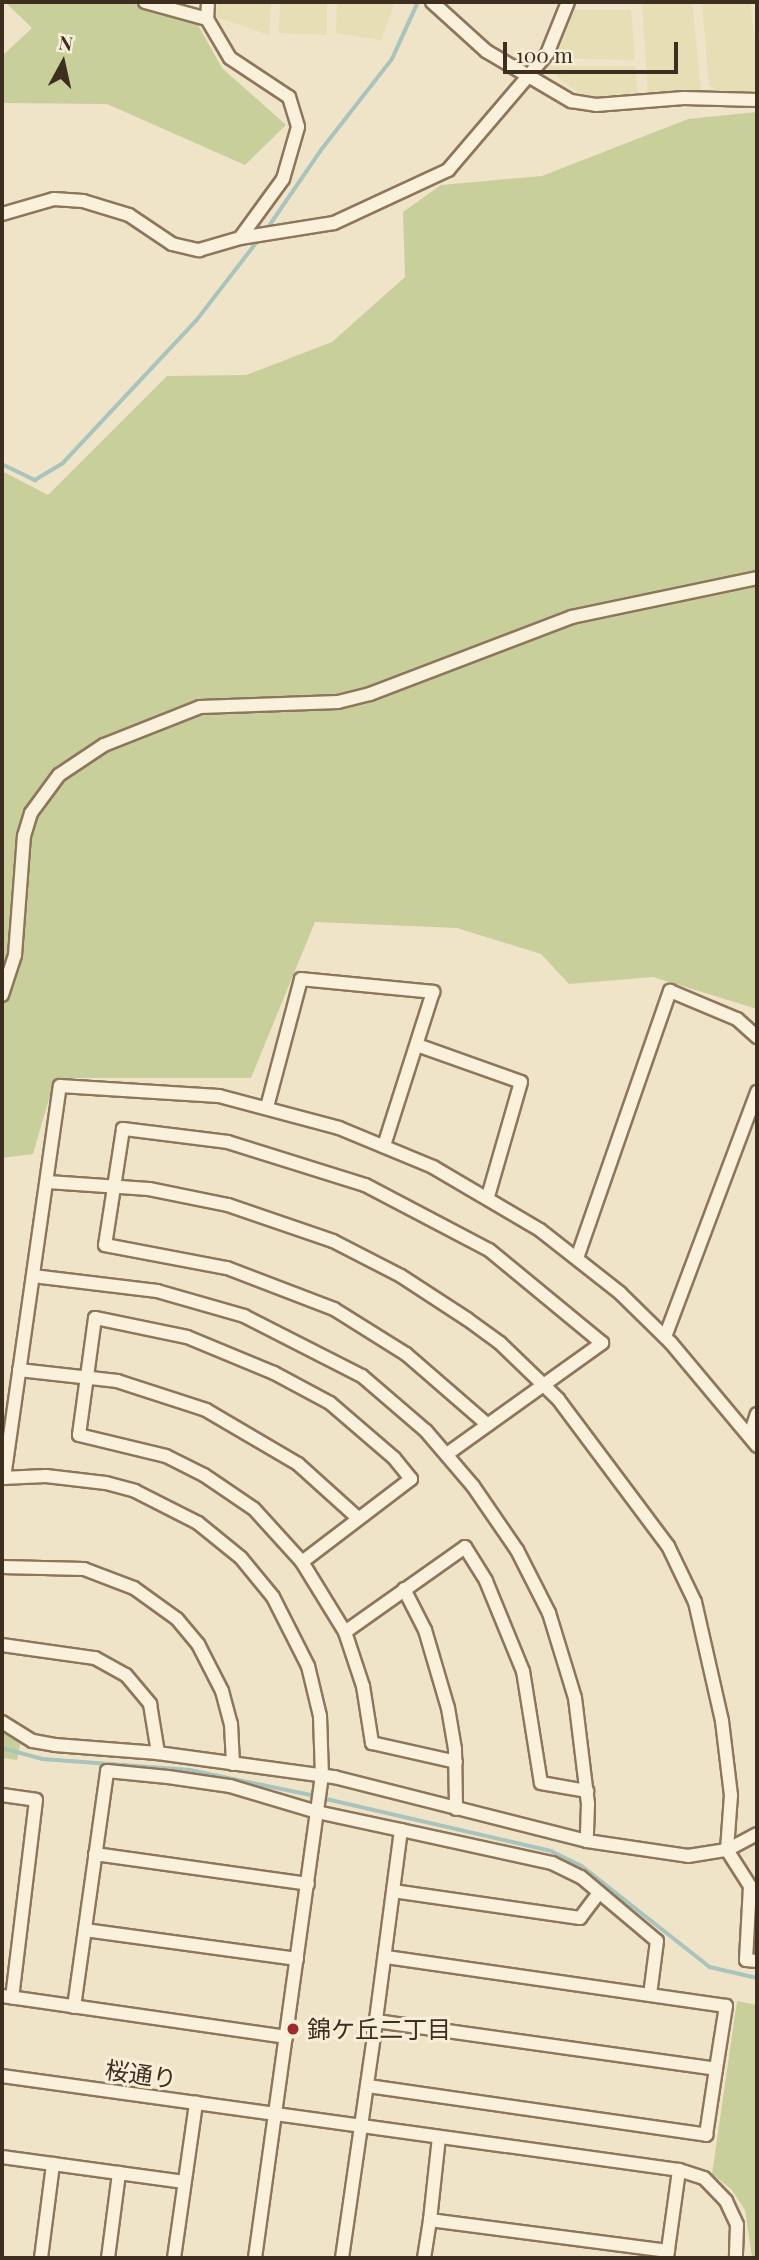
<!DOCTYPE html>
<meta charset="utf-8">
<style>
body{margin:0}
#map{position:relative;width:759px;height:2260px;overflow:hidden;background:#f0e4c8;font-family:"Playfair Display","Noto Sans JP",serif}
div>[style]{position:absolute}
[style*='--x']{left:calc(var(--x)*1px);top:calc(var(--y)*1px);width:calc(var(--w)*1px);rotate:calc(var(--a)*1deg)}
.farmland>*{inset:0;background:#e6deb5}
.green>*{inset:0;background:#c9cf9b}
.stream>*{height:3.5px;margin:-1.75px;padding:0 1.75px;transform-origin:1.75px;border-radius:1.75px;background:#a9c4bc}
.roads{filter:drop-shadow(2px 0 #8d765c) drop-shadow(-2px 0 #8d765c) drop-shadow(0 2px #8d765c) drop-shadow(0 -2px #8d765c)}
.minor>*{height:12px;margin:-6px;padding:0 6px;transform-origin:6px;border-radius:6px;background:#faf1dc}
.dots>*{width:19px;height:19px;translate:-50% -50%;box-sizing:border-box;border:4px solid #f7eed8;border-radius:50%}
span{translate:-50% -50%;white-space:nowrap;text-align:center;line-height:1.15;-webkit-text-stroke:6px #f7eed8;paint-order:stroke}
.poi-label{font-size:24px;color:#3d2e20}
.left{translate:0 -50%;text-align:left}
.street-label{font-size:24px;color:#3d2e20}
.frame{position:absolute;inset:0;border:4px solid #3d2e20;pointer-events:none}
.north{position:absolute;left:28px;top:28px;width:70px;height:70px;-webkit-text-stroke:5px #f7eed8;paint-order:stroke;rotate:8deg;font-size:19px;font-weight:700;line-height:28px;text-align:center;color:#3d2e20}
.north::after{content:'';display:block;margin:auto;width:24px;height:32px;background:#3d2e20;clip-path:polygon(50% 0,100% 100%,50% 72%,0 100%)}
.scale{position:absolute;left:503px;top:42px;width:175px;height:32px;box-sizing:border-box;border:4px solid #3d2e20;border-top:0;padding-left:9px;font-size:21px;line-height:24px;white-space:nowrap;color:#3d2e20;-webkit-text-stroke:5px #f7eed8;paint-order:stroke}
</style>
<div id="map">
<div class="farmland">
<div style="clip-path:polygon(217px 2px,271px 2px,269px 35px,216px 17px)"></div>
<div style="clip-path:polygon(280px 2px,327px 2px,327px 35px,279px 33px)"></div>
<div style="clip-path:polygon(337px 2px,395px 2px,381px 40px,336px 33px)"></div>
<div style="clip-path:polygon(642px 2px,692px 2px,701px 90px,648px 95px)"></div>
<div style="clip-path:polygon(702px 2px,750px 2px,757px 59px,757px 110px,709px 86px)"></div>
<div style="clip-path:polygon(574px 10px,631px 10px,635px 60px,555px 58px)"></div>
<div style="clip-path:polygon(544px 66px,635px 66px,638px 96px,588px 100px)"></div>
</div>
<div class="green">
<div style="clip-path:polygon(5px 2px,129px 2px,198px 25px,222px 68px,286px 125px,245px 165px,107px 104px,2px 103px,2px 56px,32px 28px)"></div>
<div style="clip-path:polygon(757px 112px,757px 1009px,653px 977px,569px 984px,541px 954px,457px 928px,315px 922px,251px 1078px,55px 1078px,33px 1154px,2px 1158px,2px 471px,48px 495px,167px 376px,246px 375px,332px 342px,405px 277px,403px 212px,441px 185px,542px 176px,688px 119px)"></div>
<div style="clip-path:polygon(2px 1731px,21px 1741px,17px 1760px,2px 1758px)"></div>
<div style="clip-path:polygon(737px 2001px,757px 2005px,757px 2258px,752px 2257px,745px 2210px,731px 2189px,712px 2174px)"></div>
</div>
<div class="stream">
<div style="--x:267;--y:229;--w:96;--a:-55.6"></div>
<div style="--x:321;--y:150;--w:115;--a:-52"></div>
<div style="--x:392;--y:59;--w:63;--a:-65.5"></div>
<div style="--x:2;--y:464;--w:37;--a:26"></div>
<div style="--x:35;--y:480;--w:33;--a:-31"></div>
<div style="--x:63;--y:463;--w:195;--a:-46.9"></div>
<div style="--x:196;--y:321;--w:105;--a:-52.4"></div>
<div style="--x:2;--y:1748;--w:42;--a:15"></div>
<div style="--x:43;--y:1759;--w:147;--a:4.3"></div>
<div style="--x:190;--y:1770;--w:128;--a:11.7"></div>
<div style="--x:322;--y:1798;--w:235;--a:13"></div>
<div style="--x:551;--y:1851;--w:34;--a:26"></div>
<div style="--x:582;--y:1866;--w:163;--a:38.3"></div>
<div style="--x:710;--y:1967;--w:48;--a:13.2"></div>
</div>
<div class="roads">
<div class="minor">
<div style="--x:145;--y:2;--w:64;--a:15.3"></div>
<div style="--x:208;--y:2;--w:17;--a:93"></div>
<div style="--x:207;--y:19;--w:45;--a:59.5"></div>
<div style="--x:230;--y:58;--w:71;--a:33.5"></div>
<div style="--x:289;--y:97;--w:31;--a:73"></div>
<div style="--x:298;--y:127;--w:54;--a:106.1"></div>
<div style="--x:283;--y:179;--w:73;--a:126.1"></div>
<div style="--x:432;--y:2;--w:73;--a:42.2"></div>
<div style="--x:486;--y:51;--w:99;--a:30.5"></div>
<div style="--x:571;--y:101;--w:25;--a:9"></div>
<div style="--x:596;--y:105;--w:88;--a:-4.5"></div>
<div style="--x:684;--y:98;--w:73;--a:1.6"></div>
<div style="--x:2;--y:214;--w:54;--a:-16.1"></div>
<div style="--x:54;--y:199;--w:29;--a:4"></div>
<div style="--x:83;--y:201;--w:48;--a:16.9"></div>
<div style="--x:129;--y:215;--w:52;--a:34"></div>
<div style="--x:172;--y:244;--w:28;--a:13"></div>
<div style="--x:199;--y:250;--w:43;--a:-16.3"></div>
<div style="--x:240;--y:238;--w:95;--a:-9.1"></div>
<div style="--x:334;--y:223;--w:126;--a:-24.9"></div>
<div style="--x:448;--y:170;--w:153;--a:-49.5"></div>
<div style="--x:547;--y:54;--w:56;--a:-68"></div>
<div style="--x:2;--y:995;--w:42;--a:-72"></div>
<div style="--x:15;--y:955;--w:119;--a:-85.7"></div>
<div style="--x:24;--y:836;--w:24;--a:-73"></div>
<div style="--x:31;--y:813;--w:47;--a:-53.6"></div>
<div style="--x:59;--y:775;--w:54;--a:-33.7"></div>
<div style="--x:104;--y:745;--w:103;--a:-21.6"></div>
<div style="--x:200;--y:707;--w:138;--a:-2.1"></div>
<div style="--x:338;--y:702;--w:33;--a:-14"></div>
<div style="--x:370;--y:694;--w:216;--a:-20.9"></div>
<div style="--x:572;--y:617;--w:189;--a:-11.9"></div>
<div style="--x:417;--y:1045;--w:110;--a:19.6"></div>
<div style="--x:521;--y:1082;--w:119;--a:106.1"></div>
<div style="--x:267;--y:1107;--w:132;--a:-75.1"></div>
<div style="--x:301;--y:979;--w:133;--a:5.6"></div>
<div style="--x:433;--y:992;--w:162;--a:107.7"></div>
<div style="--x:48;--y:1182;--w:101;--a:4"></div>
<div style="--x:149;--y:1189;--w:81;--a:11.4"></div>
<div style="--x:228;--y:1205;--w:111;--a:18.9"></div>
<div style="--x:333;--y:1241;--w:76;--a:27.2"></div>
<div style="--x:401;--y:1276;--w:79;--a:33.1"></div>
<div style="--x:467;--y:1319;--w:41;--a:36"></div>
<div style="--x:500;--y:1343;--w:81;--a:44"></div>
<div style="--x:558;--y:1399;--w:184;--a:53.2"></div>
<div style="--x:668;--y:1546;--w:62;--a:64.3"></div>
<div style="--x:695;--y:1602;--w:122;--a:77.2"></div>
<div style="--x:722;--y:1721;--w:75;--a:83.1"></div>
<div style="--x:731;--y:1795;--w:55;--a:94.2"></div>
<div style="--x:727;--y:1850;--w:43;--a:57.4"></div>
<div style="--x:750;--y:1886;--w:74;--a:93.1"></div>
<div style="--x:746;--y:1960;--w:11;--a:5"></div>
<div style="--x:577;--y:1258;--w:283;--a:-70.8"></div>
<div style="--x:670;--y:991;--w:73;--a:22.7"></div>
<div style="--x:737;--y:1019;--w:27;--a:42"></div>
<div style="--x:33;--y:1276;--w:125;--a:6.9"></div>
<div style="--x:157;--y:1291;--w:91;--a:16"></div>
<div style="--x:244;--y:1316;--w:132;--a:27"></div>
<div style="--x:362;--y:1376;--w:84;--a:40.7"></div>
<div style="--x:426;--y:1431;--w:72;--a:49.5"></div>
<div style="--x:473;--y:1486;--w:78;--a:55.5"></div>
<div style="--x:517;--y:1550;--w:71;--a:63.1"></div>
<div style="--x:549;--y:1613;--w:89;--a:73"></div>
<div style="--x:575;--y:1698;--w:107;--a:83"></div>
<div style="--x:588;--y:1804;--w:37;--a:92"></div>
<div style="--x:665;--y:1337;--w:262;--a:-69.4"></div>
<div style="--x:19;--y:1370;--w:99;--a:6.4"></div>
<div style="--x:117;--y:1381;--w:94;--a:18"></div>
<div style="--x:206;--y:1410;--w:107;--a:30.4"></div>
<div style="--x:298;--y:1464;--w:81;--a:42"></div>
<div style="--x:750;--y:1435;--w:22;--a:-72"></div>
<div style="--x:447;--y:1454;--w:191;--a:-35.6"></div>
<div style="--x:602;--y:1343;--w:146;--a:-140.5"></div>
<div style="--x:489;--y:1250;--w:140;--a:-152.3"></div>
<div style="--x:365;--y:1185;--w:144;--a:-162.6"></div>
<div style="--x:228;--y:1142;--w:106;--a:-172.9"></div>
<div style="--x:123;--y:1129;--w:117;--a:98.8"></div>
<div style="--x:105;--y:1245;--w:124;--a:10.7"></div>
<div style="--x:227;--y:1268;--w:115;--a:21"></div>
<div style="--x:334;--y:1309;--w:85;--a:32"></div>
<div style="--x:406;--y:1354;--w:108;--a:40.9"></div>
<div style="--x:2;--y:1478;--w:44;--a:-2.6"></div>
<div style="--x:46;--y:1476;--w:60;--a:6.7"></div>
<div style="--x:106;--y:1483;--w:30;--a:15"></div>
<div style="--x:135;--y:1491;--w:71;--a:26.9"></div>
<div style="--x:198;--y:1523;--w:55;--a:39.1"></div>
<div style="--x:241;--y:1558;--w:50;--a:50.6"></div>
<div style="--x:273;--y:1597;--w:77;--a:63.1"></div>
<div style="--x:308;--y:1666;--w:51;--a:76.5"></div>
<div style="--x:320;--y:1716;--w:59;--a:88.1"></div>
<div style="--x:322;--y:1775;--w:488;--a:97.9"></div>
<div style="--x:4;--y:1478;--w:396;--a:-81.9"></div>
<div style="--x:60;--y:1086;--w:159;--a:3.6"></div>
<div style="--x:219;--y:1096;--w:124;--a:14.9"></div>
<div style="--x:339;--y:1128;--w:102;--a:22.5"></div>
<div style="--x:433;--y:1167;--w:124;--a:30.5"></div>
<div style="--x:540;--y:1230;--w:102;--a:38.2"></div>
<div style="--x:620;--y:1293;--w:71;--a:44.4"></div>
<div style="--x:671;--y:1343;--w:134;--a:50.1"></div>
<div style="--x:302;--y:1562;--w:137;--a:-37.3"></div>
<div style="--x:411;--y:1479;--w:27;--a:-129"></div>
<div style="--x:394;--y:1458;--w:84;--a:-139.3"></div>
<div style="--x:330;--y:1403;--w:64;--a:-151.8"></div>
<div style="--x:274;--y:1373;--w:94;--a:-157.5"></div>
<div style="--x:187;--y:1337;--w:94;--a:-168.3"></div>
<div style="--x:95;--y:1318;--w:118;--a:97.8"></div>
<div style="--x:79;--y:1435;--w:89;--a:13.6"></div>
<div style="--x:166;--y:1456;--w:42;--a:26.6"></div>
<div style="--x:204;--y:1475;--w:60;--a:34.2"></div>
<div style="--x:254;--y:1509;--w:72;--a:47.8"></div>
<div style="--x:302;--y:1562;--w:82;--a:58.4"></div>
<div style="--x:345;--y:1632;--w:57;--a:71.6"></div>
<div style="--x:363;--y:1686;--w:58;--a:81"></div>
<div style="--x:372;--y:1743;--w:86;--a:12.7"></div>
<div style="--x:2;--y:1567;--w:82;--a:1.4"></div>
<div style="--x:84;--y:1569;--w:53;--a:20.8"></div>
<div style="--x:134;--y:1588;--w:53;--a:35.8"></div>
<div style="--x:177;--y:1619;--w:33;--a:50"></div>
<div style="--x:198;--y:1644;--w:53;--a:62.9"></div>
<div style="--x:222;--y:1691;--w:34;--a:75"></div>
<div style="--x:231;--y:1724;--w:40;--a:87.1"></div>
<div style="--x:404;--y:1589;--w:46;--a:62.9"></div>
<div style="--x:425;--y:1630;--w:81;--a:73.6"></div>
<div style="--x:448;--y:1708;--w:42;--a:80.3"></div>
<div style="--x:455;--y:1749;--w:60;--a:89"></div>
<div style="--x:345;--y:1632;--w:147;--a:-35.3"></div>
<div style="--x:465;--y:1547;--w:40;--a:58"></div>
<div style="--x:486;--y:1581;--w:97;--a:67.7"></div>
<div style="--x:523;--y:1671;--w:113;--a:80.9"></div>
<div style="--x:541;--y:1783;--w:47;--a:9.9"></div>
<div style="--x:2;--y:1645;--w:94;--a:8"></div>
<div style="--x:95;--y:1658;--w:35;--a:29"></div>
<div style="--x:126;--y:1675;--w:38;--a:50"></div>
<div style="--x:150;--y:1704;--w:50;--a:80.7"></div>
<div style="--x:2;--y:1722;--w:36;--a:32"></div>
<div style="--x:33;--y:1741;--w:22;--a:10"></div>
<div style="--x:55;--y:1745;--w:103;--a:4.4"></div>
<div style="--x:158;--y:1753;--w:178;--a:7.8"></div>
<div style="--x:334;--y:1777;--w:261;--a:14.2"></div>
<div style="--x:587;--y:1841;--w:102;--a:8.4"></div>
<div style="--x:688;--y:1856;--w:39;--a:-9"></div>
<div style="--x:727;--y:1850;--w:34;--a:-28"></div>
<div style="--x:2;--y:1795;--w:34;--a:8"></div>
<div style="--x:36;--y:1800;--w:199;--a:96.9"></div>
<div style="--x:401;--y:1830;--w:155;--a:12.3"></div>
<div style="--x:552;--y:1863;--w:32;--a:26"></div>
<div style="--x:581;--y:1877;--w:99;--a:40.1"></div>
<div style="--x:657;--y:1941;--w:54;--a:97.4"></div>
<div style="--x:95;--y:1854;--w:215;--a:8"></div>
<div style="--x:393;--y:1891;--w:189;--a:8.2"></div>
<div style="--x:580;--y:1918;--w:31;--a:-53"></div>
<div style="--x:85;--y:1930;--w:214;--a:7.8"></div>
<div style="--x:2;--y:1996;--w:287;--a:8.2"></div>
<div style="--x:74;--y:2007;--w:238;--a:-82"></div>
<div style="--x:107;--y:1771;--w:61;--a:5.6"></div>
<div style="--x:168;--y:1777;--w:63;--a:8.3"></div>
<div style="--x:230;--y:1786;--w:91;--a:16.6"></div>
<div style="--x:317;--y:1812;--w:86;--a:12.1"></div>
<div style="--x:401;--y:1830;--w:193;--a:97.5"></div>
<div style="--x:376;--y:2021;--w:343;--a:8"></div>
<div style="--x:716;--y:2069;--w:64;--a:-81"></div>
<div style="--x:726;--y:2006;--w:345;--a:-171.8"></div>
<div style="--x:2;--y:2076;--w:683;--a:7.9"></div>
<div style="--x:679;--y:2170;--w:26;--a:18"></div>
<div style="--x:704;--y:2178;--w:32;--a:46"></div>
<div style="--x:726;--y:2201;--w:26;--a:65"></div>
<div style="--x:737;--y:2225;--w:33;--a:92"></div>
<div style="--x:368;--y:2086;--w:342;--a:8.2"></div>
<div style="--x:706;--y:2135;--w:67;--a:-81.4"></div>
<div style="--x:2;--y:2157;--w:184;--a:7.8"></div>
<div style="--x:430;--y:2220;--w:83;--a:-83.8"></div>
<div style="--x:667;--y:2257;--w:88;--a:-82.1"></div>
<div style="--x:41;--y:2258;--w:95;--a:-82.7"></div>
<div style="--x:108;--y:2258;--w:86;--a:-82.6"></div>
<div style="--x:174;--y:2258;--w:157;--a:-81.9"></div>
<div style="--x:342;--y:2258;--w:239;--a:-81.8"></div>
<div style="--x:424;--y:2258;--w:38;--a:-81"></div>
<div style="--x:430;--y:2220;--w:240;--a:7.4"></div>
</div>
</div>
<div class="dots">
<div style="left:293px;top:2029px;background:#9e2a2b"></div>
</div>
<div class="poi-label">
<span class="left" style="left:307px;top:2029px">錦ケ丘二丁目</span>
</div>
<div class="street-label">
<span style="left:141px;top:2074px;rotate:8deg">桜通り</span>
</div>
<div class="frame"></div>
<div class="north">N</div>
<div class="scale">100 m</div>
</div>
